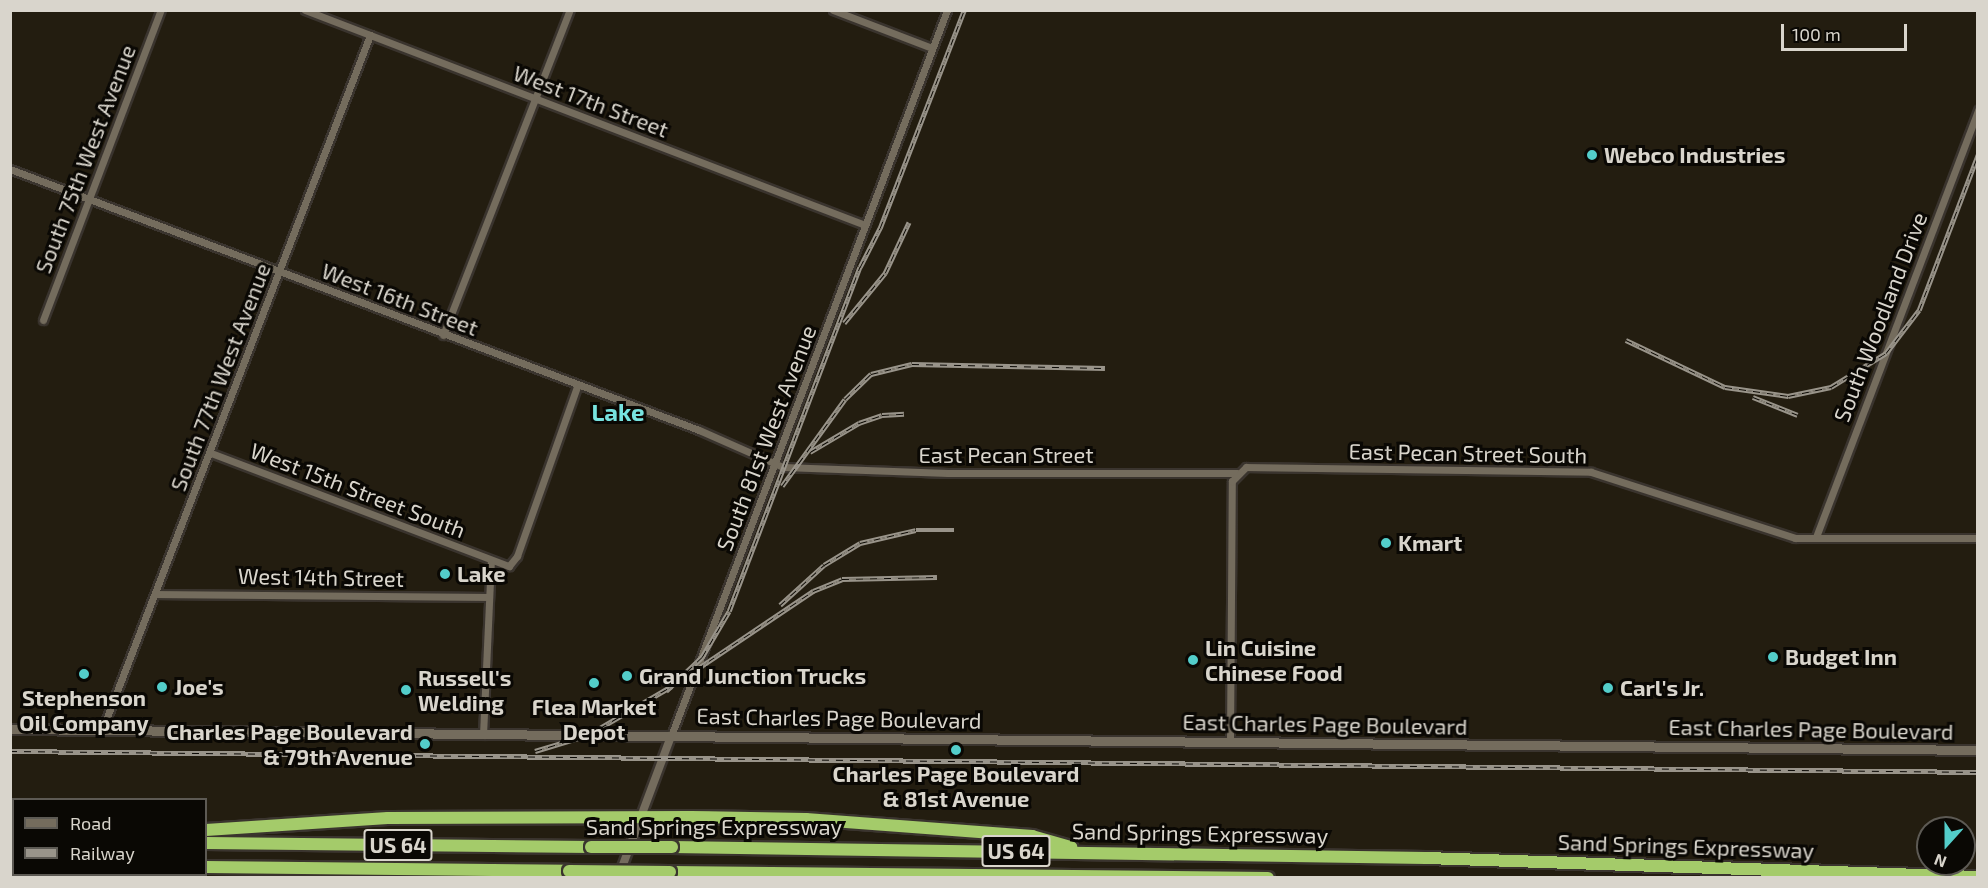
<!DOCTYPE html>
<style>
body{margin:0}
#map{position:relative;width:1988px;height:888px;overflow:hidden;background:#231d10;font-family:"Exo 2",sans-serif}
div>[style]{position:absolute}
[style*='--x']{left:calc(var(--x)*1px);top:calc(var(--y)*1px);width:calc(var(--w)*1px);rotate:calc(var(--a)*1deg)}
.roads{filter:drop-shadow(2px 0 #3a342e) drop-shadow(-2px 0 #3a342e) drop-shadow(0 2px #3a342e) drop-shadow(0 -2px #3a342e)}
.minor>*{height:7px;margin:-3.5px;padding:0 3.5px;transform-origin:3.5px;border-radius:3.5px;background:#746c5d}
.tertiary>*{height:8px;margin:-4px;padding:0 4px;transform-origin:4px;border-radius:4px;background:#746c5d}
.secondary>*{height:9px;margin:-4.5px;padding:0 4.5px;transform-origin:4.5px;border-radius:4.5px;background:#746c5d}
.motorway>*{height:12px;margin:-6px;padding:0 6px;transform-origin:6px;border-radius:6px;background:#a4cb6a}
.rail>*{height:4.5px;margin-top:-2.25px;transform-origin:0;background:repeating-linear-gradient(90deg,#0a0804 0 7px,#99948a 0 14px);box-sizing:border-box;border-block:2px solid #99948a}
.bridges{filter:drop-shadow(2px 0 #3a342e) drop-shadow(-2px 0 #3a342e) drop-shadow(0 2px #3a342e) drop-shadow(0 -2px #3a342e)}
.motorway-bridge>*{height:12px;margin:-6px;padding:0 6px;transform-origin:6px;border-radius:6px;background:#a4cb6a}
.dots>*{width:16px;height:16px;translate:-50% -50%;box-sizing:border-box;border:3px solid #0a0804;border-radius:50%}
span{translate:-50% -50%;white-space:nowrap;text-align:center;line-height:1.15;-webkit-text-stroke:6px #0a0804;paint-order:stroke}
.shield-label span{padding:2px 4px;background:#0a0804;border:2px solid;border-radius:4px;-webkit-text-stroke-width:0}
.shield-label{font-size:21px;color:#d9d5cc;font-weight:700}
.street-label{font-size:22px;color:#d9d5cc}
.poi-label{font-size:22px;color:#d9d5cc;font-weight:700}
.left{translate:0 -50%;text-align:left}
.right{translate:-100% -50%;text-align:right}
.neighbourhood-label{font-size:24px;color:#77e3e0;font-weight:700}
.frame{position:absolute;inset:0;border:12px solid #d9d5cc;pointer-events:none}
.legend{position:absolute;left:12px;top:798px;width:195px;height:78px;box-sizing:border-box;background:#0a0804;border:2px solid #5d5a54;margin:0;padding:8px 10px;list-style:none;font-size:18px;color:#d9d5cc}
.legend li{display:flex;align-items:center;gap:12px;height:30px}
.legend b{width:30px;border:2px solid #5d5a54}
.north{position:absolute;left:1916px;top:816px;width:60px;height:60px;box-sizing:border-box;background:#0a0804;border:2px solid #5d5a54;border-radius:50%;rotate:201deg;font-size:16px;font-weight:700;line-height:24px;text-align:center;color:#d9d5cc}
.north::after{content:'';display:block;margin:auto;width:21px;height:27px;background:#53cdca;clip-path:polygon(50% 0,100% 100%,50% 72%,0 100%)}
.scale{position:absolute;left:1781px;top:24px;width:126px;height:27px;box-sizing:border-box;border:3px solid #d9d5cc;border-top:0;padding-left:8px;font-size:18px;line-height:21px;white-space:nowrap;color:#d9d5cc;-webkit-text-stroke:4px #0a0804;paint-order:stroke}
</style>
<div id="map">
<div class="roads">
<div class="minor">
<div style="--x:305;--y:10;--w:600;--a:21"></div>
<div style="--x:833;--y:10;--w:106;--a:21"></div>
<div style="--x:10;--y:169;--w:737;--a:20.75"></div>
<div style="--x:699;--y:430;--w:92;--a:23.8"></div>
<div style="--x:783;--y:467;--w:165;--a:2.1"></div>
<div style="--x:948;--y:473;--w:289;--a:0"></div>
<div style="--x:43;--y:320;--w:332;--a:-69.2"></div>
<div style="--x:443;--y:335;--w:349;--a:-68.7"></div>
<div style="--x:211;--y:453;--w:319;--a:20.8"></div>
<div style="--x:509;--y:566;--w:13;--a:-51"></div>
<div style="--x:517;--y:556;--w:179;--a:-70.5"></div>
<div style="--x:1816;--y:537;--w:457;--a:-69.2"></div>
<div style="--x:155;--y:594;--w:332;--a:0.5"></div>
<div style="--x:102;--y:730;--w:745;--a:-68.91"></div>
<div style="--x:483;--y:735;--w:173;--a:-87.4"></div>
<div style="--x:671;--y:736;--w:777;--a:-69.18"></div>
<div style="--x:1230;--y:742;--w:261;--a:-89.6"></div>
<div style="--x:1232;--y:481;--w:20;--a:-45"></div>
<div style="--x:1246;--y:467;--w:345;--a:0.8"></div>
<div style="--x:1591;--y:472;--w:214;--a:17.9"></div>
<div style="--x:1795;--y:538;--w:183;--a:0"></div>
</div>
<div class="tertiary">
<div style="--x:618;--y:878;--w:152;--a:-69.5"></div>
</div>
<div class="secondary">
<div style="--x:10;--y:729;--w:1968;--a:0.61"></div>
</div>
<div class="motorway">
<div style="--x:206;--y:830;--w:182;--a:-3.8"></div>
<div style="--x:388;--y:818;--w:303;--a:-0.2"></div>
<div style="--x:691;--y:817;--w:115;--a:1"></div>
<div style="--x:806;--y:819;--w:227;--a:4.3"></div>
<div style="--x:1032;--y:836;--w:41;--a:15.8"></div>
<div style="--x:10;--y:841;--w:4;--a:0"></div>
<div style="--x:206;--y:843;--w:385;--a:0.6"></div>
<div style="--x:672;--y:847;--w:754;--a:0.84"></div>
<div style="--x:1426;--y:858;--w:552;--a:1.97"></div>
<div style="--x:10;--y:865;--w:4;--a:0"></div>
<div style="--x:206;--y:867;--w:363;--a:0.6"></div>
<div style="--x:670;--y:872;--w:598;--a:0.57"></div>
<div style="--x:178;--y:874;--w:11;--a:22"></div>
</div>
</div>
<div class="rail">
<div style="--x:844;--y:323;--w:65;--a:-50.6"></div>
<div style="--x:885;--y:273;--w:56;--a:-64.8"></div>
<div style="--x:1626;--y:340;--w:110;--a:25.4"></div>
<div style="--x:1725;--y:387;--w:64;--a:8.1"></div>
<div style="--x:1788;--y:396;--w:44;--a:-11.8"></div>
<div style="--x:1831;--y:387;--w:65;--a:-31.7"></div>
<div style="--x:1886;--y:353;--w:54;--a:-52.5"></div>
<div style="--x:1919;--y:310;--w:166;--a:-69.2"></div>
<div style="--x:1753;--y:397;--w:48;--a:21.8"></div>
<div style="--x:810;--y:452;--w:57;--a:-30.6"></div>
<div style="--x:859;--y:423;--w:24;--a:-19"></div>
<div style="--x:882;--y:415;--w:22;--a:-3"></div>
<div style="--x:782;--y:486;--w:107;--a:-54.1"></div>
<div style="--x:845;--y:399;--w:36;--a:-44"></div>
<div style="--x:871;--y:374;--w:42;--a:-13.7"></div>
<div style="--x:912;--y:364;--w:193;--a:1.2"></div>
<div style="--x:780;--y:605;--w:59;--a:-42.3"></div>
<div style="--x:824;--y:565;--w:42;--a:-31.4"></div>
<div style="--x:860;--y:543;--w:57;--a:-13.1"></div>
<div style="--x:916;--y:530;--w:38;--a:0"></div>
<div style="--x:697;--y:669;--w:140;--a:-33.9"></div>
<div style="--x:813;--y:591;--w:31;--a:-22"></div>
<div style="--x:842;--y:579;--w:95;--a:-1.2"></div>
<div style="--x:666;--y:691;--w:50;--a:-43.4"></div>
<div style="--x:702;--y:657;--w:53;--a:-59.6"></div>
<div style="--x:729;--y:611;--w:368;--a:-69.2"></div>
<div style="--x:860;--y:267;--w:44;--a:-62.9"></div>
<div style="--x:880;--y:228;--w:234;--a:-68.9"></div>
<div style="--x:10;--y:751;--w:1968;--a:0.61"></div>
<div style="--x:535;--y:751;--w:55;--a:-16.8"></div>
<div style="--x:588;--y:735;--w:97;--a:-30.3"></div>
</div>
<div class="bridges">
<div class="motorway-bridge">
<div style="--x:591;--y:847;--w:81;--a:0"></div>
<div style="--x:569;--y:871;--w:101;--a:0.6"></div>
</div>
</div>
<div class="dots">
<div style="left:1592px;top:155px;background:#53cdca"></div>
<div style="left:1386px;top:543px;background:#53cdca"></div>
<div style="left:445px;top:574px;background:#53cdca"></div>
<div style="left:1773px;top:657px;background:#53cdca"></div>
<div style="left:1193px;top:660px;background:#53cdca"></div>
<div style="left:84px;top:674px;background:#53cdca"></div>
<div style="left:627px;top:676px;background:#53cdca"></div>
<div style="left:594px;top:683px;background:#53cdca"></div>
<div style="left:162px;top:687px;background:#53cdca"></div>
<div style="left:1608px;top:688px;background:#53cdca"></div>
<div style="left:406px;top:690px;background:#53cdca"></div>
<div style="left:425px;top:744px;background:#53cdca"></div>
<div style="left:956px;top:750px;background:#53cdca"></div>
</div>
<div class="shield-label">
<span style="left:398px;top:845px">US 64</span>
<span style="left:1016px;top:851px">US 64</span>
</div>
<div class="street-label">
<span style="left:591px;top:101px;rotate:21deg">West 17th Street</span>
<span style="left:85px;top:159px;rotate:-69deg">South 75th West Avenue</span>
<span style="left:400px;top:299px;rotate:21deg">West 16th Street</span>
<span style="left:1880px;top:317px;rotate:-69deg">South Woodland Drive</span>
<span style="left:220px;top:377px;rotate:-69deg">South 77th West Avenue</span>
<span style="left:766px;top:438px;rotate:-69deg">South 81st West Avenue</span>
<span style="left:1468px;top:453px;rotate:1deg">East Pecan Street South</span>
<span style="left:1006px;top:455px">East Pecan Street</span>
<span style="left:358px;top:490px;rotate:21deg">West 15th Street South</span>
<span style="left:321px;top:577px;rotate:1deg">West 14th Street</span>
<span style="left:839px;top:718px;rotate:1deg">East Charles Page Boulevard</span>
<span style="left:1325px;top:724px;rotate:1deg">East Charles Page Boulevard</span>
<span style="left:1811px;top:729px;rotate:1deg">East Charles Page Boulevard</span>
<span style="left:714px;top:827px">Sand Springs Expressway</span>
<span style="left:1200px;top:833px;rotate:1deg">Sand Springs Expressway</span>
<span style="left:1686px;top:846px;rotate:2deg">Sand Springs Expressway</span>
</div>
<div class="poi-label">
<span class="left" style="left:1604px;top:155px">Webco Industries</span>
<span class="left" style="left:1398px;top:543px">Kmart</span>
<span class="left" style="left:457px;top:574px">Lake</span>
<span class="left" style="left:1205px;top:660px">Lin Cuisine<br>Chinese Food</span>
<span class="left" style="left:1785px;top:657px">Budget Inn</span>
<span class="left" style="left:639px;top:676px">Grand Junction Trucks</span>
<span class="left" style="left:418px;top:690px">Russell's<br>Welding</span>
<span class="left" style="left:174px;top:687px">Joe's</span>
<span class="left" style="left:1620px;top:688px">Carl's Jr.</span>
<span style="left:84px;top:710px">Stephenson<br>Oil Company</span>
<span style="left:594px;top:719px">Flea Market<br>Depot</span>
<span class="right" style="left:413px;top:744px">Charles Page Boulevard<br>&amp; 79th Avenue</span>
<span style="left:956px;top:786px">Charles Page Boulevard<br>&amp; 81st Avenue</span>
</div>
<div class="neighbourhood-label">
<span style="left:618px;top:412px">Lake</span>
</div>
<div class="frame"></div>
<ul class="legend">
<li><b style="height:8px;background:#746c5d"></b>Road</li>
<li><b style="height:8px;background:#99948a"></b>Railway</li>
</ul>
<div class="north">N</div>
<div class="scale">100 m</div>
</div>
